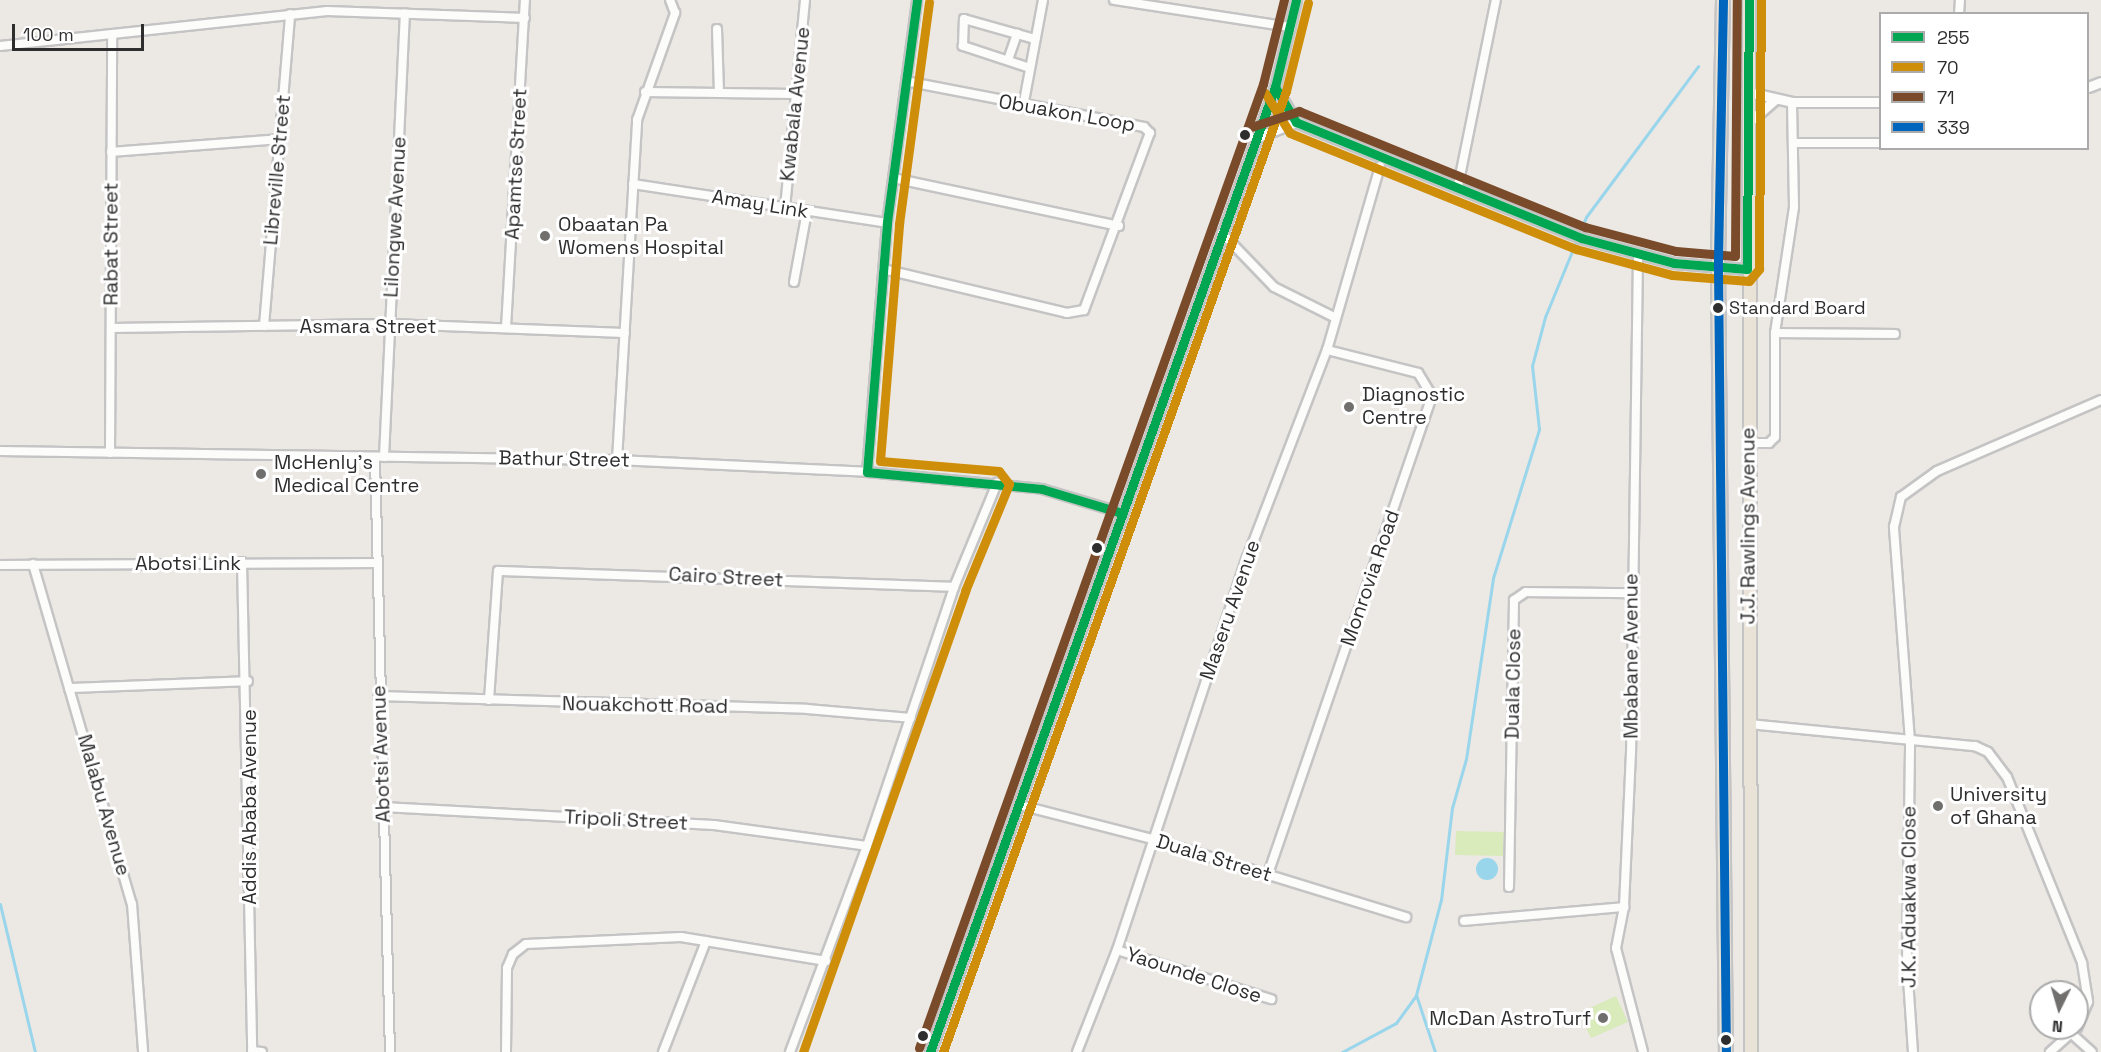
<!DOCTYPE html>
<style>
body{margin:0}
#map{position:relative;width:2101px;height:1052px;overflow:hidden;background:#ece8e4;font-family:"Space Grotesk",sans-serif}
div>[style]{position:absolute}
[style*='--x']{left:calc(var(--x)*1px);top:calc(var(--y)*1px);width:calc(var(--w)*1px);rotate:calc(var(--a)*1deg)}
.pitch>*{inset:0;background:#d9eabb}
.water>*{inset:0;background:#99d6ec}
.round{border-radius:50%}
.stream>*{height:3px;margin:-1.5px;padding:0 1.5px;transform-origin:1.5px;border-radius:1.5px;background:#99d6ec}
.roads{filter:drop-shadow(2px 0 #c5c4c5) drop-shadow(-2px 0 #c5c4c5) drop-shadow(0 2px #c5c4c5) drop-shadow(0 -2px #c5c4c5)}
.minor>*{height:8px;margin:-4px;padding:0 4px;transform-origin:4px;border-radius:4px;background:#fcfcfb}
.tertiary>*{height:9px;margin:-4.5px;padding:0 4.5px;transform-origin:4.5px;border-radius:4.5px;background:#fcfcfb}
.trunk>*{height:12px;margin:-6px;padding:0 6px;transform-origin:6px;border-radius:6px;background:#e9e2d6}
.bus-1>*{height:9px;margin:-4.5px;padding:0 4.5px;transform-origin:4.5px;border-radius:4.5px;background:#00a651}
.bus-2>*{height:9px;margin:-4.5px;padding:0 4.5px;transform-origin:4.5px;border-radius:4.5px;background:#cf8e09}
.bus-3>*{height:9px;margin:-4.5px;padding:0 4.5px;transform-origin:4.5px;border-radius:4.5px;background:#7a4b2a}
.bus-4>*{height:9px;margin:-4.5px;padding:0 4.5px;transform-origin:4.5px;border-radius:4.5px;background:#0065bd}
.dots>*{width:16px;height:16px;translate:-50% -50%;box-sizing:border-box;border:3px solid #fff;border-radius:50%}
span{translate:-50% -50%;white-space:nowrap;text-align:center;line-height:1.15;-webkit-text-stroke:6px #fff;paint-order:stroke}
.bus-label{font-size:18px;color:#2e2e2e}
.left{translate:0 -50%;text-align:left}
.street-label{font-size:20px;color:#2e2e2e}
.poi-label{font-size:20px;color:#2e2e2e}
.right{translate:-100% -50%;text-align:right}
.legend{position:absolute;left:1879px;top:12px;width:210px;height:138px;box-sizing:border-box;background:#fff;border:2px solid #ababab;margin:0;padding:8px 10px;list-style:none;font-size:18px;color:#2e2e2e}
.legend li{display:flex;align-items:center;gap:12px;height:30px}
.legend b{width:30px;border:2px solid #ababab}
.north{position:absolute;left:2029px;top:980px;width:60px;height:60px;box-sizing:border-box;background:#fff;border:2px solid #ababab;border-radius:50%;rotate:185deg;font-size:16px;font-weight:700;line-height:24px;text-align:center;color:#2e2e2e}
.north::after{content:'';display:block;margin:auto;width:21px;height:27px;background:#706f6e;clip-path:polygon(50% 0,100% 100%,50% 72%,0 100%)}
.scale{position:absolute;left:12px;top:24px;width:132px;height:27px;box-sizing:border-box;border:3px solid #2e2e2e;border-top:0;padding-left:8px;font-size:18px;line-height:21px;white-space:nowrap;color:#2e2e2e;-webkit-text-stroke:4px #fff;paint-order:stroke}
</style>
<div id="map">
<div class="pitch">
<div style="clip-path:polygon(1456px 831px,1504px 832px,1503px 856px,1455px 855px)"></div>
<div style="clip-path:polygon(1616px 996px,1628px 1022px,1591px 1038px,1579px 1013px)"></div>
</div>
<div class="water">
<div class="round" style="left:1476px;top:858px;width:22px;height:22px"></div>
</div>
<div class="stream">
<div style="--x:0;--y:904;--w:152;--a:76.7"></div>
<div style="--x:1342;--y:1052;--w:61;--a:-28.2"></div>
<div style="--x:1396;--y:1023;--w:34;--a:-54"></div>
<div style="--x:1435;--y:1052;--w:60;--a:-108.4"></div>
<div style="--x:1416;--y:995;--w:98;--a:-75.3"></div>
<div style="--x:1441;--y:900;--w:93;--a:-83.2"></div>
<div style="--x:1452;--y:808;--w:51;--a:-74.1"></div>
<div style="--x:1466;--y:759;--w:183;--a:-81.5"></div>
<div style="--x:1493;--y:578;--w:156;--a:-72.8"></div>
<div style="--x:1539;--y:429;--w:63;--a:-96.3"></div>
<div style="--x:1532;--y:366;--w:51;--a:-75.1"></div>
<div style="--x:1545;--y:317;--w:108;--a:-67.7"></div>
<div style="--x:1586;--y:217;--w:188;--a:-53.4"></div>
</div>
<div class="roads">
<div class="minor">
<div style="--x:1114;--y:0;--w:179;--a:8.7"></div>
<div style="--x:1959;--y:14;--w:14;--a:-86"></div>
<div style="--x:717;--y:29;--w:64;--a:88.2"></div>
<div style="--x:0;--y:46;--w:329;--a:-6.1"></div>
<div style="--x:327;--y:11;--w:198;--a:2"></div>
<div style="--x:1008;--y:60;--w:28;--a:-71"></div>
<div style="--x:1030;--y:68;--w:71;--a:-161.8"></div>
<div style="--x:963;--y:46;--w:27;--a:-88"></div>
<div style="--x:964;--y:19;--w:74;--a:15.7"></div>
<div style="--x:645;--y:92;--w:149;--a:0.8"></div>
<div style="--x:1023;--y:107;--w:109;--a:-79.4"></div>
<div style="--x:1796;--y:143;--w:84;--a:0"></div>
<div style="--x:111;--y:152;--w:170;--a:-4.4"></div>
<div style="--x:893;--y:178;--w:231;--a:12"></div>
<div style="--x:633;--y:184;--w:257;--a:8.7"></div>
<div style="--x:1458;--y:186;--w:190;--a:-78.5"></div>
<div style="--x:785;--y:208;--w:209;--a:-84.5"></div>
<div style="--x:1222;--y:233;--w:75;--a:46.1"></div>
<div style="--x:1274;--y:287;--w:69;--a:26.6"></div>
<div style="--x:1638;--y:256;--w:496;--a:90.8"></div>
<div style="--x:1631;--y:752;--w:155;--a:92.6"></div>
<div style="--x:1624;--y:907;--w:42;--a:101"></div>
<div style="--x:1616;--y:948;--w:107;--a:75.4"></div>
<div style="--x:883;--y:269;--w:189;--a:13.4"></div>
<div style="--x:1067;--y:313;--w:17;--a:-10"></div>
<div style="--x:1084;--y:310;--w:189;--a:-69.6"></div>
<div style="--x:1150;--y:133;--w:8;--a:-135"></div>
<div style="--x:1144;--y:127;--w:242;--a:-169.1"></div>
<div style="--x:794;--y:282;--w:72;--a:-79.6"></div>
<div style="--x:264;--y:326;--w:313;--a:-85.2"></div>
<div style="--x:111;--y:328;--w:280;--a:-0.8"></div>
<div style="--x:391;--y:324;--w:234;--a:2.2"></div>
<div style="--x:506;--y:328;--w:329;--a:-86.7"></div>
<div style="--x:1775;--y:333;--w:120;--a:0.5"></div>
<div style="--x:1749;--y:443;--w:20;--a:0"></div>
<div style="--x:1769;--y:443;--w:8;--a:-45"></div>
<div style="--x:1775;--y:437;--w:104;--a:-90"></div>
<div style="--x:1775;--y:333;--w:127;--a:-81.4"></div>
<div style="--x:1794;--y:207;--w:105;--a:-91.1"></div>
<div style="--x:0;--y:451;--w:617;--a:0.84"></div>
<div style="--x:617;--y:460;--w:250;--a:2.7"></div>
<div style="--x:867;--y:472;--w:176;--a:5.5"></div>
<div style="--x:1042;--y:489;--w:84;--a:16.7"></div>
<div style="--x:110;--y:453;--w:419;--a:-89.7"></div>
<div style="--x:375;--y:457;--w:595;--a:88.56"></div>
<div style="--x:384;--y:457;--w:444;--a:-87.3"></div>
<div style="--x:617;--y:460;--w:341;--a:-86.6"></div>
<div style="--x:637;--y:120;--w:114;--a:-70.4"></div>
<div style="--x:675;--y:13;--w:14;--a:-111"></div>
<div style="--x:867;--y:472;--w:250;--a:-85.4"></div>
<div style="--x:887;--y:223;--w:225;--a:-82.3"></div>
<div style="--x:242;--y:562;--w:490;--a:88.8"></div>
<div style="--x:33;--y:564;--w:354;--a:73.8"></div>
<div style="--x:132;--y:904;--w:148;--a:85.7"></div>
<div style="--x:0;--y:565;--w:376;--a:-0.3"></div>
<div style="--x:69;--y:688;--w:179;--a:-2.2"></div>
<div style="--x:378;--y:696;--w:429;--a:1.7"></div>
<div style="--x:807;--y:709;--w:104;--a:4.9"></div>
<div style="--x:489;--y:700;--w:129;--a:-86"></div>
<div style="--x:498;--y:571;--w:456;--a:2"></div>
<div style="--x:1749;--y:724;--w:227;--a:5.6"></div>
<div style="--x:1975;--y:746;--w:14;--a:25"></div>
<div style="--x:1988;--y:752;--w:31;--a:53"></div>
<div style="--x:2007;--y:777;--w:201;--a:68"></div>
<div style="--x:2082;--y:963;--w:39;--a:81"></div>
<div style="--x:2088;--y:1002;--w:28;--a:113"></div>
<div style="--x:1020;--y:805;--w:136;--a:14.4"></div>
<div style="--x:1152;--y:839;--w:266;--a:17.1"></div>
<div style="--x:383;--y:807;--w:331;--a:3.1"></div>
<div style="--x:714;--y:825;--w:154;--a:7.8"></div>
<div style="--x:1268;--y:874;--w:505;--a:-71.06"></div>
<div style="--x:1432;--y:396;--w:27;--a:-121"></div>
<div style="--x:1418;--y:373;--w:94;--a:-165.8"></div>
<div style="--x:1509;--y:887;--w:287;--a:-89"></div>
<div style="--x:1514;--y:600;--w:14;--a:-34"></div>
<div style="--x:1526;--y:592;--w:104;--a:0.6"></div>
<div style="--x:1464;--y:921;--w:161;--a:-5"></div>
<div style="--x:1117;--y:950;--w:162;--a:17.7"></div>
<div style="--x:2073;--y:1035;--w:25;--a:42"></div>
<div style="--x:252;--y:1051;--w:10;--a:6"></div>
<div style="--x:506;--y:1052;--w:84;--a:-89.3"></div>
<div style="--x:507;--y:968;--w:15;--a:-67"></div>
<div style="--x:513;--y:954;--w:16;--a:-38"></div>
<div style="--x:526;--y:944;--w:155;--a:-2.6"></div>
<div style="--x:681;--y:937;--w:147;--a:9.4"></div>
<div style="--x:663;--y:1052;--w:119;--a:-68.8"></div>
<div style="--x:790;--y:1052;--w:220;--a:-69.5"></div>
<div style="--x:867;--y:846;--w:273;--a:-71.4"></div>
<div style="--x:954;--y:587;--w:113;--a:-67.5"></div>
<div style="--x:1077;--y:1052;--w:110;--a:-68.6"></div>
<div style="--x:1117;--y:950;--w:413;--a:-71.7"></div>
<div style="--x:1247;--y:558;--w:223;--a:-69"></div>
<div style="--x:1327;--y:350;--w:191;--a:-73.9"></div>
<div style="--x:1913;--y:1052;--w:89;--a:-93.9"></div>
<div style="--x:1907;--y:963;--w:222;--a:-89.2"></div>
<div style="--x:1910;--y:741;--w:215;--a:-94.3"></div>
<div style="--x:1894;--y:527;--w:31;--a:-77"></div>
<div style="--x:1901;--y:497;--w:44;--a:-35.8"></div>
<div style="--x:1937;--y:471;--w:179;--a:-23.4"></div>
<div style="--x:2050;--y:1052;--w:36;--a:-42"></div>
</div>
<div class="tertiary">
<div style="--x:1275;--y:87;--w:41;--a:59"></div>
<div style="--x:1296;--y:122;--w:308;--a:22.1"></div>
<div style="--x:1581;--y:238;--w:96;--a:15"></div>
<div style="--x:1674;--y:263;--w:73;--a:4.7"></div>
<div style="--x:2088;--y:87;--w:14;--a:-21"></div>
<div style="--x:1748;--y:92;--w:45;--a:12.8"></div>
<div style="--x:1792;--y:102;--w:88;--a:0"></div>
<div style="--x:1749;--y:122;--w:33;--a:-41"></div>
<div style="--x:1255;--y:138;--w:44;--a:-21.3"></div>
<div style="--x:930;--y:1052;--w:1025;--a:-70.33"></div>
<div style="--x:1275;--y:87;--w:89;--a:-76.4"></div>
</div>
<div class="trunk">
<div style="--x:1723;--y:0;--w:268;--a:91.1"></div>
<div style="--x:1718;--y:268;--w:784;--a:89.42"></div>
<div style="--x:1749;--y:0;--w:1052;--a:89.89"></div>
</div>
</div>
<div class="bus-1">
<div style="--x:917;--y:0;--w:225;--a:97.7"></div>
<div style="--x:887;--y:223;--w:250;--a:94.6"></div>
<div style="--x:867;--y:472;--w:176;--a:5.5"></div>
<div style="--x:1042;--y:489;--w:84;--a:16.7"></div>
<div style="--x:1275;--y:87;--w:41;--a:59"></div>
<div style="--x:1296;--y:122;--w:308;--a:22.1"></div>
<div style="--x:1581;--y:238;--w:96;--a:15"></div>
<div style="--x:1674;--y:263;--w:73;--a:4.7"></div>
<div style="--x:1747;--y:269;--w:269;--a:-89.6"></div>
<div style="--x:930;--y:1052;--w:1025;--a:-70.33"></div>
<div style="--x:1275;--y:87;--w:89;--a:-76.4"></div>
</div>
<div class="bus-2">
<div style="--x:1265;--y:93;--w:47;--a:58"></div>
<div style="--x:1290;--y:133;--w:309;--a:22.1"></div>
<div style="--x:1576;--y:249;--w:99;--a:15.2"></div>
<div style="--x:1672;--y:275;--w:77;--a:4.5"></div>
<div style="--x:1749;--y:281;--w:16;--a:-50"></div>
<div style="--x:1759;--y:269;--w:269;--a:-89.6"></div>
<div style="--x:803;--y:1052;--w:489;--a:-70.6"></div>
<div style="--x:965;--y:591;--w:116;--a:-67.6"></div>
<div style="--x:1009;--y:484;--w:16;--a:-128"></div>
<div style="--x:999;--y:471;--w:119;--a:-175.2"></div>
<div style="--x:880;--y:461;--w:238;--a:-85.4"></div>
<div style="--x:899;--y:224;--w:224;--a:-82.3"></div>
<div style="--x:943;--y:1052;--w:1020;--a:-70.36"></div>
<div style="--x:1286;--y:91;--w:91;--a:-76"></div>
</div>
<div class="bus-3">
<div style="--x:1251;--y:127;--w:51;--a:-18.4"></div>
<div style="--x:1299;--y:111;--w:309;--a:22.1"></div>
<div style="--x:1585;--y:227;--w:94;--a:14.8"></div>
<div style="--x:1676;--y:251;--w:59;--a:4.8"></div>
<div style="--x:1735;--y:256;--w:256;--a:-89.6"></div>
<div style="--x:919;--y:1048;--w:1024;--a:-70.36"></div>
<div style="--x:1263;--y:84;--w:87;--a:-76"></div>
</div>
<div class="bus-4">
<div style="--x:1723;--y:0;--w:268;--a:91.1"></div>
<div style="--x:1718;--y:268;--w:784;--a:89.42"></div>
</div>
<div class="dots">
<div style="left:1245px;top:135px;background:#2e2e2e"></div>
<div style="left:545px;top:236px;background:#706f6e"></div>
<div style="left:1718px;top:308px;background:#2e2e2e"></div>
<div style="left:1349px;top:407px;background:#706f6e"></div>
<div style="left:261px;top:474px;background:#706f6e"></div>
<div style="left:1097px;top:548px;background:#2e2e2e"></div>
<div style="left:1938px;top:806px;background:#706f6e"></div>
<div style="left:1603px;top:1018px;background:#706f6e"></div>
<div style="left:923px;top:1036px;background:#2e2e2e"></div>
<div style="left:1726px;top:1040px;background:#2e2e2e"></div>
</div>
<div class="bus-label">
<span class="left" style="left:1729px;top:308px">Standard Board</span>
</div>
<div class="street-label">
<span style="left:795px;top:104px;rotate:-84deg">Kwabala Avenue</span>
<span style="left:1067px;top:113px;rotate:10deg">Obuakon Loop</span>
<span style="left:516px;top:164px;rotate:-87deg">Apamtse Street</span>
<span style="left:277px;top:170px;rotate:-85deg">Libreville Street</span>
<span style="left:760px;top:204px;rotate:9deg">Amay Link</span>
<span style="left:395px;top:217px;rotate:-87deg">Lilongwe Avenue</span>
<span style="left:111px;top:244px;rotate:-90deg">Rabat Street</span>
<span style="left:368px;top:326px">Asmara Street</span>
<span style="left:564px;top:459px;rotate:1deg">Bathur Street</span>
<span style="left:1748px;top:526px;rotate:-90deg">J.J. Rawlings Avenue</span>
<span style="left:188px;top:563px">Abotsi Link</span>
<span style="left:726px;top:577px;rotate:3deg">Cairo Street</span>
<span style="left:1370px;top:578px;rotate:-71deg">Monrovia Road</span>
<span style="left:1230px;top:610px;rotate:-71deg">Maseru Avenue</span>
<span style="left:1631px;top:656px;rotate:-90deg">Mbabane Avenue</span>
<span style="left:1513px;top:684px;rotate:-89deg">Duala Close</span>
<span style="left:645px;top:705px;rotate:1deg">Nouakchott Road</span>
<span style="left:381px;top:754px;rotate:-92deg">Abotsi Avenue</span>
<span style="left:104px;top:805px;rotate:74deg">Malabu Avenue</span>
<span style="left:249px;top:807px;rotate:-90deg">Addis Ababa Avenue</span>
<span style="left:626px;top:820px;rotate:3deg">Tripoli Street</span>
<span style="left:1214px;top:858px;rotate:17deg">Duala Street</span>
<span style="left:1909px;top:897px;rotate:-90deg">J.K. Aduakwa Close</span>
<span style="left:1194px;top:975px;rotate:18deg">Yaounde Close</span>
</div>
<div class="poi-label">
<span class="left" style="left:558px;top:236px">Obaatan Pa<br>Womens Hospital</span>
<span class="left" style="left:1362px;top:406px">Diagnostic<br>Centre</span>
<span class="left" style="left:274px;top:474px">McHenly's<br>Medical Centre</span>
<span class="left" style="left:1950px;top:806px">University<br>of Ghana</span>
<span class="right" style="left:1591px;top:1018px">McDan AstroTurf</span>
</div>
<ul class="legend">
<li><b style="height:8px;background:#00a651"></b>255</li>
<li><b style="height:8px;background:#cf8e09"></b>70</li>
<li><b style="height:8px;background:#7a4b2a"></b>71</li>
<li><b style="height:8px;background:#0065bd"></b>339</li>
</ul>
<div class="north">N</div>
<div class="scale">100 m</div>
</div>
